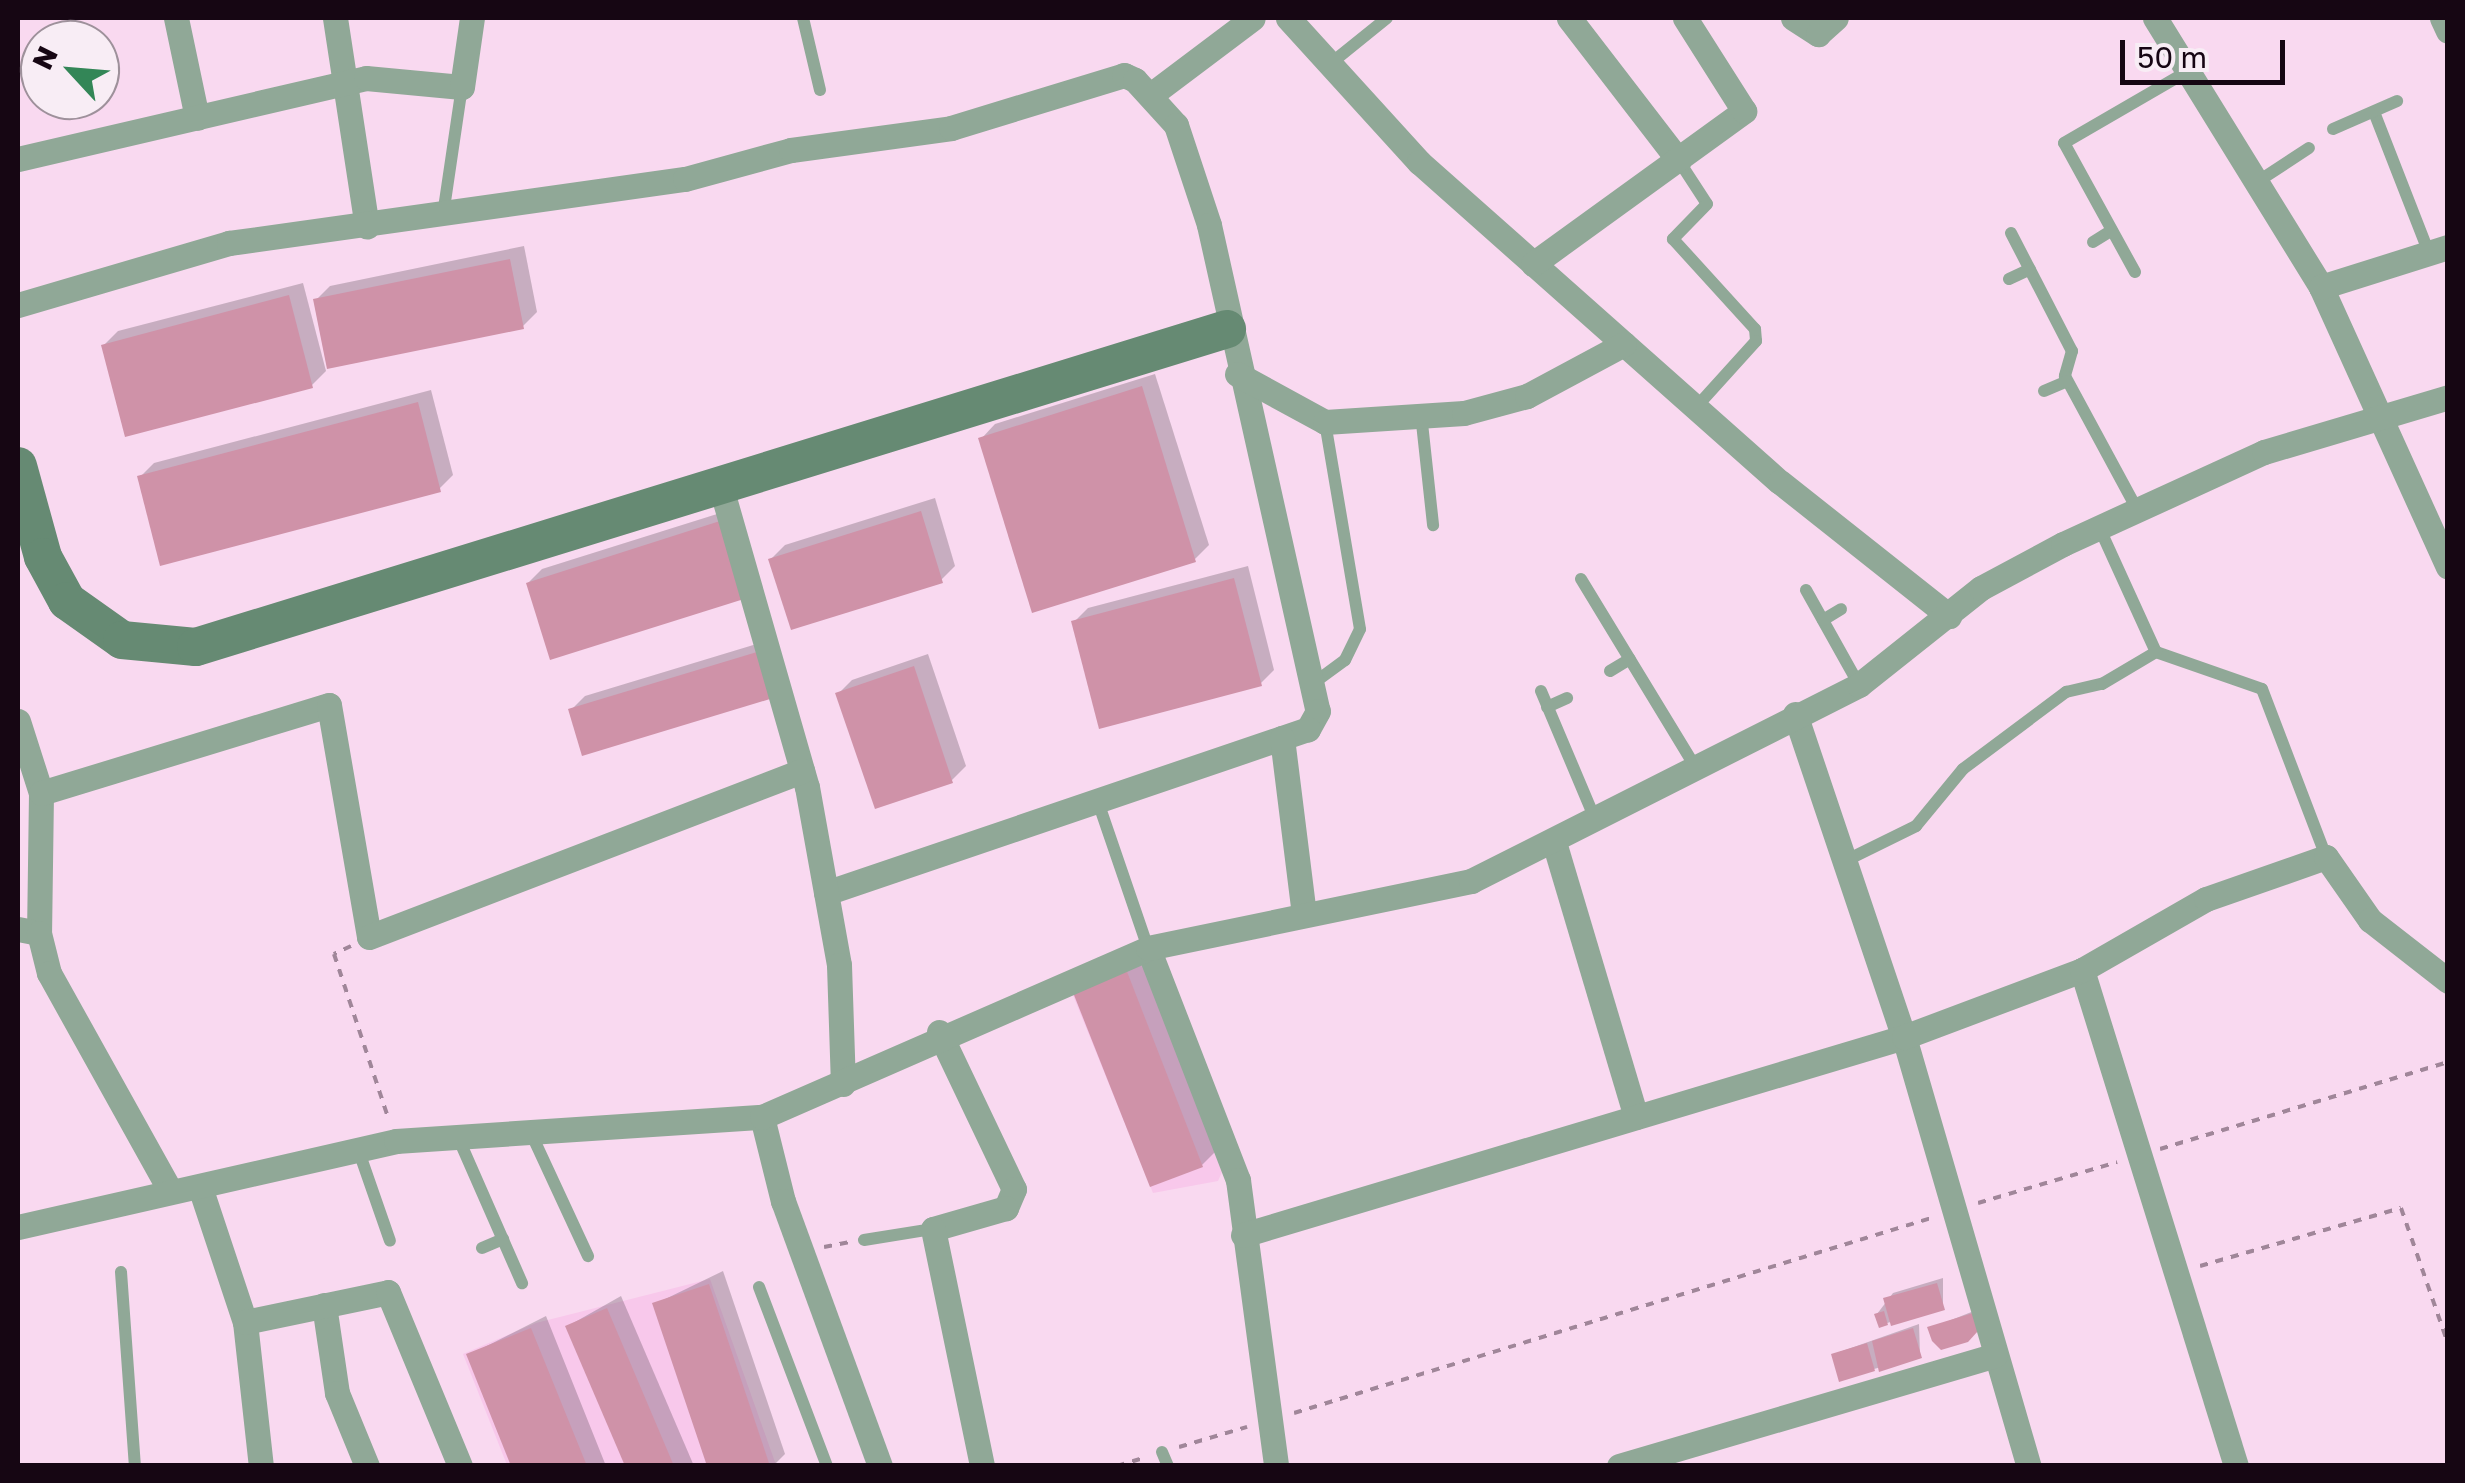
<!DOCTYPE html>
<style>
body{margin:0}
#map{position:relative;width:2465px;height:1483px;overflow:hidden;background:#f9d9f0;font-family:"Golos Text",sans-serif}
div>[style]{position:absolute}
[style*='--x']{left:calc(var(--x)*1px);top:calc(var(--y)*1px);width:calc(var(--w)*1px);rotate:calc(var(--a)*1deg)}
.built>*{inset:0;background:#f8c8eb}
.shadow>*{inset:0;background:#0003}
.building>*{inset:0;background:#cf92a8}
.path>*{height:4px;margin-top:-2px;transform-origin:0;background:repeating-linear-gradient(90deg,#a08699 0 8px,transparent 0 16px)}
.lane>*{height:12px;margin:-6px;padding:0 6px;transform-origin:6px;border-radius:6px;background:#90a897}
.street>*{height:25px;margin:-12.5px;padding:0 12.5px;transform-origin:12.5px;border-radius:12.5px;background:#90a897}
.secondary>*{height:38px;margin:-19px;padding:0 19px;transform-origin:19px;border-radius:19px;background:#668a73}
span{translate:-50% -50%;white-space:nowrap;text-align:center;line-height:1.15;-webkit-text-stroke:8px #f8edf5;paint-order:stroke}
.frame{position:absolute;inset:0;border:20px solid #160613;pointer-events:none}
.north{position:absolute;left:20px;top:20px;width:100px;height:100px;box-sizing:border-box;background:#f8edf5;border:2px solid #9e919b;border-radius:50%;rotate:296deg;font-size:28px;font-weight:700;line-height:40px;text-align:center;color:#160613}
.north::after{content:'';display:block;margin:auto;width:35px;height:45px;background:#338657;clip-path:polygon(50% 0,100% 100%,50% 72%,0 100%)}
.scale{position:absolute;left:2120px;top:40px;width:165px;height:45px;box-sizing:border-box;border:5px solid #160613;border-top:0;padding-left:12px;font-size:30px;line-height:35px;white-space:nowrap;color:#160613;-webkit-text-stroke:8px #f8edf5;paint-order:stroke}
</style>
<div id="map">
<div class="built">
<div style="clip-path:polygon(1134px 963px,1145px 968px,1222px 1172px,1218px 1181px,1153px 1193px,1070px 988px)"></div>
<div style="clip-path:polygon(710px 1279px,776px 1465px,507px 1465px,463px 1354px,536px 1323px)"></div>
</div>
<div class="shadow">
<div style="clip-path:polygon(524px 246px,537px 312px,523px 326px,316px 300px,330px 286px)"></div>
<div style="clip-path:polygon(303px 283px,326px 371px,312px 385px,104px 345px,118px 331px)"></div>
<div style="clip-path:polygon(1155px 374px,1209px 545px,1195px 559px,981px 439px,995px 424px)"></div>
<div style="clip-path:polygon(431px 390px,453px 475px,439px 489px,140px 477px,154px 463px)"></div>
<div style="clip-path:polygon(935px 498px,955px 566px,941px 580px,771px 559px,785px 545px)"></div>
<div style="clip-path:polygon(733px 509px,757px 582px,528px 583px,542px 569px)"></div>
<div style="clip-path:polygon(1248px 566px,1274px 670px,1260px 684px,1074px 622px,1088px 608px)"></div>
<div style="clip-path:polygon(770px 640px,783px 683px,571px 710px,585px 696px)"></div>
<div style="clip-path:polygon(928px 654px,966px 766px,952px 780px,838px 694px,852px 680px)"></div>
<div style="clip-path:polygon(1140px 956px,1216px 1151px,1202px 1165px,1075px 991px)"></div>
<div style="clip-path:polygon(723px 1271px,785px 1454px,773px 1466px,710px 1466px,655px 1304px)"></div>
<div style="clip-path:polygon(1943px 1278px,1943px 1308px,1887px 1323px,1877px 1314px,1893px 1293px)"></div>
<div style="clip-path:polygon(621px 1296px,694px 1466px,627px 1466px,568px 1326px)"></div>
<div style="clip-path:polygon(1979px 1309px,1942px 1347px,1931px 1328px)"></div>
<div style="clip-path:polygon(546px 1316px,606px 1466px,513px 1466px,469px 1355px)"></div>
<div style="clip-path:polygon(1919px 1324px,1920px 1356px,1874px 1369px,1834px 1354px)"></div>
</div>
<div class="building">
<div style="clip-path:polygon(510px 259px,524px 329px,327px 369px,313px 299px)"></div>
<div style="clip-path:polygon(289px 295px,313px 388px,125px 437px,101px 345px)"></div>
<div style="clip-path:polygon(1142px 386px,1196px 562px,1032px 613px,978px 438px)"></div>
<div style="clip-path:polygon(418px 402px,441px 492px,160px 566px,137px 476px)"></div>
<div style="clip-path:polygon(921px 511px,943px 583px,791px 630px,768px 559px)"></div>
<div style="clip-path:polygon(720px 521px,744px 599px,550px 660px,526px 583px)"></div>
<div style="clip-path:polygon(1234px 578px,1262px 686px,1099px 729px,1071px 621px)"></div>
<div style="clip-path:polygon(757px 652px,770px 699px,582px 756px,568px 709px)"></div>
<div style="clip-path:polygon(914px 666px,953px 783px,875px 809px,835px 693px)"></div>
<div style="clip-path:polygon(1126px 969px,1203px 1167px,1150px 1187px,1072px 990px)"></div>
<div style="clip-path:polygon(1937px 1283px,1945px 1310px,1891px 1326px,1883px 1298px)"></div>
<div style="clip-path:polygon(709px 1284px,770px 1466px,707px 1466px,652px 1303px)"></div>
<div style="clip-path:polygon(607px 1308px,674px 1466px,625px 1466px,565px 1326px)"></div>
<div style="clip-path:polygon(1884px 1311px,1888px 1325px,1879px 1328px,1874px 1314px)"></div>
<div style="clip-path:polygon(1973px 1313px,1978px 1331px,1968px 1342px,1941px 1350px,1932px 1341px,1927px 1327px)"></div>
<div style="clip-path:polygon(531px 1328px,587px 1466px,511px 1466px,466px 1354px)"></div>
<div style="clip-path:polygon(1913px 1328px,1922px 1358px,1879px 1372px,1872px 1341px)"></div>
<div style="clip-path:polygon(1867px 1343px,1875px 1371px,1839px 1382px,1831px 1354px)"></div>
</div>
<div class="path">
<div style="--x:351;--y:946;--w:19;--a:155"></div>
<div style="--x:334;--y:954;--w:172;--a:71.7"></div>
<div style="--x:2160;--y:1149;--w:301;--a:-16.8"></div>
<div style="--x:1978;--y:1203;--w:145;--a:-16.4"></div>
<div style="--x:824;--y:1247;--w:25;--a:-11"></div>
<div style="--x:2200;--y:1266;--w:209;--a:-16.1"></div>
<div style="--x:2401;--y:1208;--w:144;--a:70.9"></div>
<div style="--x:1294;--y:1413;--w:666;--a:-17.02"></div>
<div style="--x:1179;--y:1447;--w:71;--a:-16.4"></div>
<div style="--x:1117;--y:1466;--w:30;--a:-17"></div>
</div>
<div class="lane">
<div style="--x:803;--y:18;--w:74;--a:76.7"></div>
<div style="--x:1330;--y:64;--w:73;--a:-38.9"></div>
<div style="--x:2374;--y:112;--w:151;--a:68.7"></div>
<div style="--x:2333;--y:129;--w:70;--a:-23.6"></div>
<div style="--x:1679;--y:161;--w:51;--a:56.9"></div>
<div style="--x:1707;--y:204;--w:49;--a:134.2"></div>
<div style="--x:1673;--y:239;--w:122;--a:47.7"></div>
<div style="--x:1755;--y:329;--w:12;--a:85"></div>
<div style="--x:1756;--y:341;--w:85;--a:132.1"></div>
<div style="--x:2257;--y:182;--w:62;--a:-33.2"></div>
<div style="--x:443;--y:215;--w:129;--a:-81.6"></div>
<div style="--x:2011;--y:233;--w:133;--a:62.7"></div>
<div style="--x:2072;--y:351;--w:26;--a:106"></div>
<div style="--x:2065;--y:376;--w:151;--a:61.6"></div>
<div style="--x:2093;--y:242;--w:22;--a:-32"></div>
<div style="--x:2135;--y:272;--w:147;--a:-118.8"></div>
<div style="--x:2064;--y:143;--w:143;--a:-30.1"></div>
<div style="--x:2009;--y:279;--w:23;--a:-25"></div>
<div style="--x:2044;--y:391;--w:25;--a:-23"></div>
<div style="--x:1421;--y:414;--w:112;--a:83.8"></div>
<div style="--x:2099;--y:527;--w:137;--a:65.5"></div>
<div style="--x:2156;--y:652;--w:112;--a:19.2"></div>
<div style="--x:2262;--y:689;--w:180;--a:69.1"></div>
<div style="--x:1581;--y:579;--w:215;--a:58.7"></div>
<div style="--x:1806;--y:590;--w:109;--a:60.8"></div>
<div style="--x:1823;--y:620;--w:21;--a:-31"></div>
<div style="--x:1610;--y:671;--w:23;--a:-31"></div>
<div style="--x:1311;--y:685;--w:42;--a:-36.3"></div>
<div style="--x:1345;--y:660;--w:34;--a:-64"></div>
<div style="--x:1360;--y:629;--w:210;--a:-99.6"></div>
<div style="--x:1541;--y:691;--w:139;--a:67.1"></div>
<div style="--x:1547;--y:707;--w:22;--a:-24"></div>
<div style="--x:1097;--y:799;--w:157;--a:71.1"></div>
<div style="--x:1847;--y:860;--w:77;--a:-26.2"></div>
<div style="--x:1916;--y:826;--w:74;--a:-50.5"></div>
<div style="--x:1963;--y:769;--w:129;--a:-36.8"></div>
<div style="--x:2066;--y:692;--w:37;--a:-13"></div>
<div style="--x:2102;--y:684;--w:63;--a:-30.7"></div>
<div style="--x:530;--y:1131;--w:138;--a:65.1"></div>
<div style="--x:457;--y:1135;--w:162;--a:66.3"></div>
<div style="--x:358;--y:1149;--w:97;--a:70.8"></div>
<div style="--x:864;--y:1240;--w:70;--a:-9.1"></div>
<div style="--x:482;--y:1248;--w:23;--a:-23"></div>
<div style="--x:121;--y:1272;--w:195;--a:85.9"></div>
<div style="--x:759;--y:1287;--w:191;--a:69.2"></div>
<div style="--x:1162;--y:1452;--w:15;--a:67"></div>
</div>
<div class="street">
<div style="--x:176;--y:18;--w:102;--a:78.1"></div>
<div style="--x:335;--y:18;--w:211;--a:81.3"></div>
<div style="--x:1288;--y:18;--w:195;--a:47.7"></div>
<div style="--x:1419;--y:162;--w:482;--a:41.6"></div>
<div style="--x:1780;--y:482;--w:216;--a:38.4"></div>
<div style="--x:1569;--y:18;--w:180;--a:52.4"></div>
<div style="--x:1793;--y:18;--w:30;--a:33"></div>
<div style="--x:1818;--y:34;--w:24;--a:-42"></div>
<div style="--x:2155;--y:18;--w:316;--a:58.3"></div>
<div style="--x:2321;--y:287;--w:307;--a:65.6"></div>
<div style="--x:2442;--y:18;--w:14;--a:65"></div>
<div style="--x:1152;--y:94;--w:126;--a:-37"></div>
<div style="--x:18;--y:159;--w:357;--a:-13.1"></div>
<div style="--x:366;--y:78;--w:96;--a:5.4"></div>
<div style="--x:462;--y:87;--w:70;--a:-81.8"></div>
<div style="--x:1533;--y:264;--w:261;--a:-35.9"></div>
<div style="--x:1744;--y:111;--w:110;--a:-122.4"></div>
<div style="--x:2321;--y:287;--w:133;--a:-17.5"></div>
<div style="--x:18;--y:305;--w:220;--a:-16.4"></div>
<div style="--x:229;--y:243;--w:460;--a:-8"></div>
<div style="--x:685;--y:179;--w:110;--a:-15.3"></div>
<div style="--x:791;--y:150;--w:162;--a:-7.8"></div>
<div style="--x:951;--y:128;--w:181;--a:-17"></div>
<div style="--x:1124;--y:75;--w:12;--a:24"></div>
<div style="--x:1135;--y:80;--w:61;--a:47.7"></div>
<div style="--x:1176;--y:125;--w:105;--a:71.7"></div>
<div style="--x:1209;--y:225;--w:498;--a:77.4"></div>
<div style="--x:1318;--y:711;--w:21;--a:119"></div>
<div style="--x:1308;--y:729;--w:509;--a:161.21"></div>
<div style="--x:1237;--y:374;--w:100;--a:28.6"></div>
<div style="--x:1325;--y:422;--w:139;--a:-3.7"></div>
<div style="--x:1464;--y:413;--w:65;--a:-15.1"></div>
<div style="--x:1527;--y:396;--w:110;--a:-28.2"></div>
<div style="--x:720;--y:484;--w:315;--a:74"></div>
<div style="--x:807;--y:787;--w:181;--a:79.8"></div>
<div style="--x:839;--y:965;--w:119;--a:88.1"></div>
<div style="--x:1795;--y:714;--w:341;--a:71.4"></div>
<div style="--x:1904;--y:1037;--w:447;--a:73.8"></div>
<div style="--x:18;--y:721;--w:76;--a:72.3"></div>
<div style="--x:41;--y:793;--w:140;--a:90.8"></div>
<div style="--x:1282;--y:738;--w:178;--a:82.9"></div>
<div style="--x:41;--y:793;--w:301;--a:-17"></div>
<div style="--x:329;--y:705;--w:235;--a:80.2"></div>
<div style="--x:369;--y:937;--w:464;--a:-21"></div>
<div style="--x:1554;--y:842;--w:287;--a:73.4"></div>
<div style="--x:18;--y:929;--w:21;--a:11"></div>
<div style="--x:39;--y:933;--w:41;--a:76"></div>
<div style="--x:49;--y:973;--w:247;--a:60.9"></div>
<div style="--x:1148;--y:948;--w:249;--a:68.8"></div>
<div style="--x:1238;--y:1180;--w:289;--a:82.4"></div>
<div style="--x:2082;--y:970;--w:519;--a:72.75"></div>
<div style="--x:939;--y:1032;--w:174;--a:64.5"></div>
<div style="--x:1014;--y:1189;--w:21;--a:113"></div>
<div style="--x:1006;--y:1208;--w:76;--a:164"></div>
<div style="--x:933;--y:1229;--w:242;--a:78.3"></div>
<div style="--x:762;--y:1117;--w:87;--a:76"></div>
<div style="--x:783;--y:1201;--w:282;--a:69.9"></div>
<div style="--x:200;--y:1187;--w:142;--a:71.6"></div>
<div style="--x:245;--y:1322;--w:145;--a:83.7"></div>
<div style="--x:18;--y:1227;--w:388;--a:-12.8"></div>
<div style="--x:396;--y:1141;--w:367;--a:-3.8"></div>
<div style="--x:762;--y:1117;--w:421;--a:-23.6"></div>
<div style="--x:1148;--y:948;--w:330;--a:-11.7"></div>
<div style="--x:1471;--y:881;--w:435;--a:-26.8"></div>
<div style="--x:1859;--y:685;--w:156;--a:-38.5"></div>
<div style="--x:1981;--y:588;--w:93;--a:-28.2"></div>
<div style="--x:2063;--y:544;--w:221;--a:-24.6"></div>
<div style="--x:2264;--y:452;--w:192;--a:-16.6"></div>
<div style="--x:1243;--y:1235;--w:690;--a:-16.68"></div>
<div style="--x:1904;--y:1037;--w:190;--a:-20.6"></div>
<div style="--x:2082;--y:970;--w:143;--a:-29.8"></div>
<div style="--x:2206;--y:899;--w:127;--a:-19.3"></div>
<div style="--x:2326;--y:857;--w:77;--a:55.1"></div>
<div style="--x:2370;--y:920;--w:99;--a:38"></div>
<div style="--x:324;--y:1305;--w:89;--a:81.6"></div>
<div style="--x:337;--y:1393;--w:79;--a:67.7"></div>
<div style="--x:245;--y:1322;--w:146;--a:-11.8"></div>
<div style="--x:388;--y:1292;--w:188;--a:67.5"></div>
<div style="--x:1619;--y:1466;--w:392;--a:-16.4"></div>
</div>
<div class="secondary">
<div style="--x:18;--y:466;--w:94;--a:74.6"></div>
<div style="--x:43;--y:557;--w:50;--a:61.4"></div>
<div style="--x:67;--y:601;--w:67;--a:35.3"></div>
<div style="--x:122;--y:640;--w:74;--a:5.4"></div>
<div style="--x:196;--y:647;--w:1079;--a:-17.14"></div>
</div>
<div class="frame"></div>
<div class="north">N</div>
<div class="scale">50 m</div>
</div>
